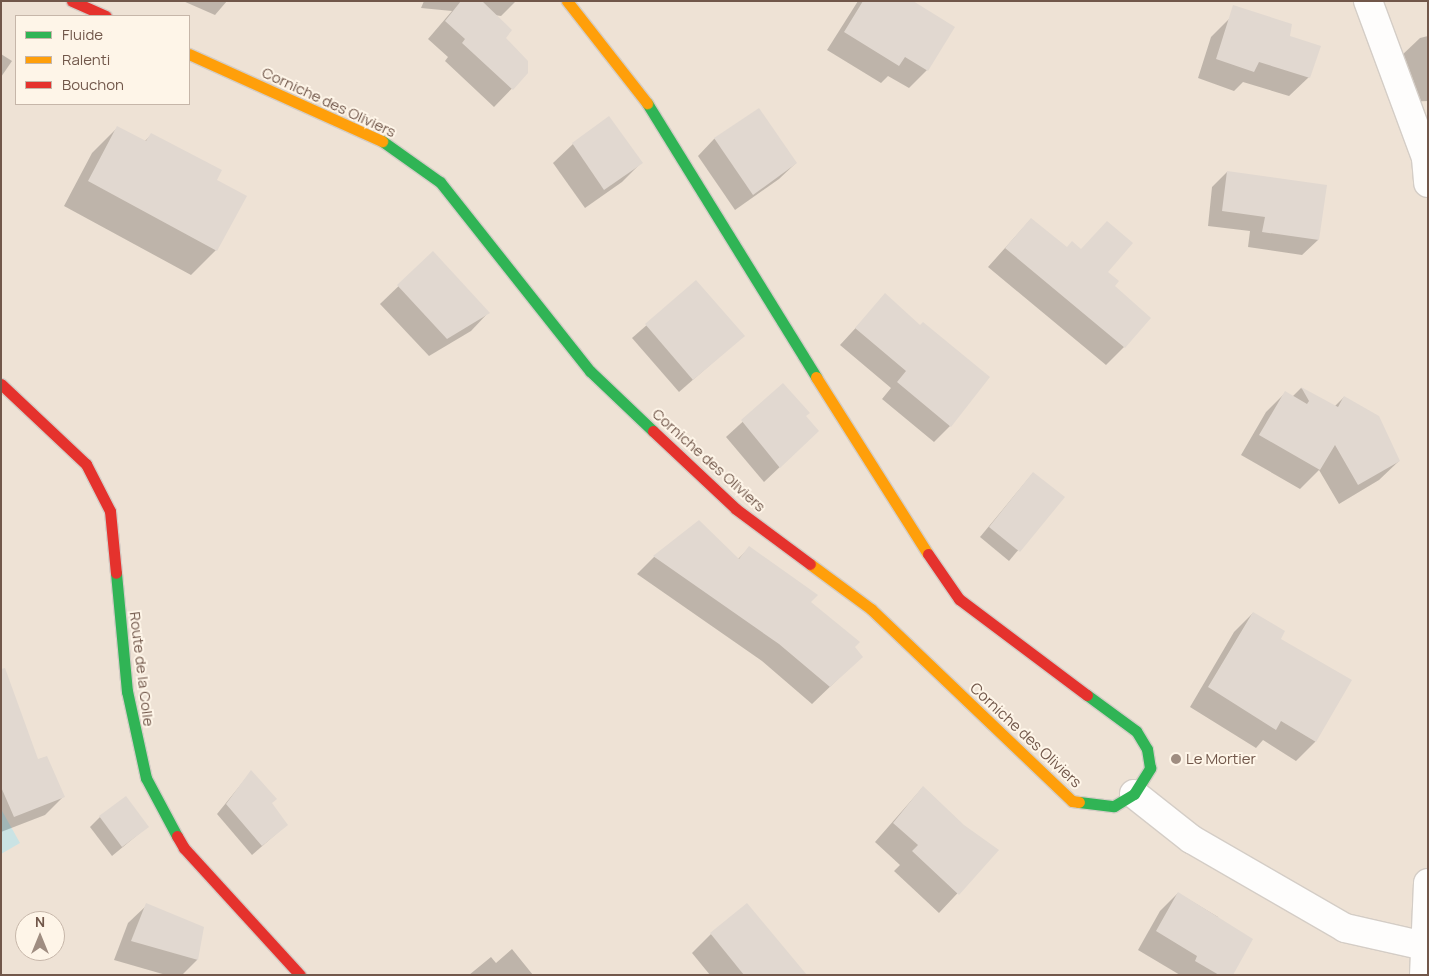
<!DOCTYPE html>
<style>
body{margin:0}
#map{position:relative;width:1429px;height:976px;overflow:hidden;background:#f5f0e8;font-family:Manrope,sans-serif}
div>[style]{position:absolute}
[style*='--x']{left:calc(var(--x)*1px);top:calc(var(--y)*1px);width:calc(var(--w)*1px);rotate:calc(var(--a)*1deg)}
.residential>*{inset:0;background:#eee2d5}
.water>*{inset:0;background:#cae3e4}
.shadow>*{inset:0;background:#0003}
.building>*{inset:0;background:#e1d8d0}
.roads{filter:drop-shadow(1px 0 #d4cdc6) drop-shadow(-1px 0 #d4cdc6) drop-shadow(0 1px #d4cdc6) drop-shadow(0 -1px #d4cdc6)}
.street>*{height:28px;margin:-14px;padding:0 14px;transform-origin:14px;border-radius:14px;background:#fefdfc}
.fast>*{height:11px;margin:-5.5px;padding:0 5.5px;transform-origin:5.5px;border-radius:5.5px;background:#30b455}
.slow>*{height:11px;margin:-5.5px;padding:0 5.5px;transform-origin:5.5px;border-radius:5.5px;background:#ff9f0a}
.jam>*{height:11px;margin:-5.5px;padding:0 5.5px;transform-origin:5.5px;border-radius:5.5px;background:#e5322d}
.dots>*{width:14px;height:14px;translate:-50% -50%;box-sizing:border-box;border:2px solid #fef5e8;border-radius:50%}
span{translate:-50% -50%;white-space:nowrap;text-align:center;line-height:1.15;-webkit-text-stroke:4px #fef5e8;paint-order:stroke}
.street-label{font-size:15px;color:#71574a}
.poi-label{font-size:15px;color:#71574a}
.left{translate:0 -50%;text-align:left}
.frame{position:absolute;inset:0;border:2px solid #71574a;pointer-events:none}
.legend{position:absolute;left:15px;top:15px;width:175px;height:90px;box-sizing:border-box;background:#fef5e8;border:1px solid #c6b6a9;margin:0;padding:6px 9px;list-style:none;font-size:15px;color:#71574a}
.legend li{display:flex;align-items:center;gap:10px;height:25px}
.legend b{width:25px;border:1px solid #c6b6a9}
.north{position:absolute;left:15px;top:911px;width:50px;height:50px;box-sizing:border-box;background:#fef5e8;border:1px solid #c6b6a9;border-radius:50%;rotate:0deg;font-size:14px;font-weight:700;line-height:20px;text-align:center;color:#71574a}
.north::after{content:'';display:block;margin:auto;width:18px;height:22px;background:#9f8d81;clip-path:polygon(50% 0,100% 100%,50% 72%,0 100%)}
</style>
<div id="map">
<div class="residential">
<div style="clip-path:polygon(evenodd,1px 1px,1428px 1px,1428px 975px,1px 975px,1px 1px,16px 16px,189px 16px,189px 104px,16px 104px,16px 16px,1px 1px,25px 921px,55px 921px,55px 951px,25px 951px,25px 921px)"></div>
</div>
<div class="water">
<div style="clip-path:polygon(1px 809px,20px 843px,1px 854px)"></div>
</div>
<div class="shadow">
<div style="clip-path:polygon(183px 1px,227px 1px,215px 15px)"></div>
<div style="clip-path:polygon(424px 1px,516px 1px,501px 16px,494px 15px,504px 38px,527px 73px,494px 107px,445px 61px,448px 57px,428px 39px,452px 11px,421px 8px)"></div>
<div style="clip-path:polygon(858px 1px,910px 1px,927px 70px,909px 88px,888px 76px,881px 83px,827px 50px)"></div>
<div style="clip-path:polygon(1230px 18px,1309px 77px,1289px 96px,1243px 82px,1234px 91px,1198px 78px,1211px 37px)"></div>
<div style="clip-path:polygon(1428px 36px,1428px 101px,1404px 102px,1400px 57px,1420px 38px)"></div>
<div style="clip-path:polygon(1px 54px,12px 61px,1px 77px)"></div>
<div style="clip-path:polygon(759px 110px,796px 163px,779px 179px,735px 210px,698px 156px,714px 139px)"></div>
<div style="clip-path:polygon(117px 128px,144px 142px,151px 135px,216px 180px,216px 250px,191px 275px,64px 206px,92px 153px)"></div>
<div style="clip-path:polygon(573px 144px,641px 163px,622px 182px,585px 208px,553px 163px)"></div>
<div style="clip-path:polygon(1227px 172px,1325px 186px,1318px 240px,1302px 255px,1248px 247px,1250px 231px,1208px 226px,1212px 187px)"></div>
<div style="clip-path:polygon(1031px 219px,1066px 248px,1081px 250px,1106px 272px,1113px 286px,1124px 347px,1106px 365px,988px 267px)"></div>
<div style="clip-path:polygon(433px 253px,488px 313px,471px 331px,429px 356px,380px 304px)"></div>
<div style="clip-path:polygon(696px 282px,743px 336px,679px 392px,632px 338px)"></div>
<div style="clip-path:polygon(886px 295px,950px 426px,934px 442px,882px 399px,891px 388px,840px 345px)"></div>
<div style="clip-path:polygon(783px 385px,804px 416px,801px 447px,764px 482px,726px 437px)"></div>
<div style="clip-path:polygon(1301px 388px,1334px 407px,1344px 397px,1399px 461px,1379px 480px,1339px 504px,1319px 470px,1300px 489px,1241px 455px,1266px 412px,1285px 393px,1292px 397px)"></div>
<div style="clip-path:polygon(1033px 473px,1063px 497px,1009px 561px,980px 537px)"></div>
<div style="clip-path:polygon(749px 548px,861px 657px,812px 704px,762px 661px,637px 574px,654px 557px,737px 560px)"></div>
<div style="clip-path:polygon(1253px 613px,1279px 639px,1350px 681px,1315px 742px,1296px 761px,1263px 740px,1256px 748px,1190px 707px,1234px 632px)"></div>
<div style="clip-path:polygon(1px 707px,63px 797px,45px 815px,1px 832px)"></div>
<div style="clip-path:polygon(251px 772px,271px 804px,276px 834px,252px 855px,217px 814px)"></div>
<div style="clip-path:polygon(923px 787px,964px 826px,997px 851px,939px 913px,894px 871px,900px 865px,875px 842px)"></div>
<div style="clip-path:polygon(100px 817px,147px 827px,112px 856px,90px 827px)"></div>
<div style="clip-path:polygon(1178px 893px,1218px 917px,1232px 975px,1180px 975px,1138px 950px,1160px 911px)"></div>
<div style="clip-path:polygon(147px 905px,203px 928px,197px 960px,182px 975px,166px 975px,114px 960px,128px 923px)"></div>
<div style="clip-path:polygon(711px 934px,805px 975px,710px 975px,692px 953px)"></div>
<div style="clip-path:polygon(512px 949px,533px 975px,469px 975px,491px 957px,496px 963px)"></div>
</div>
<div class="building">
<div style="clip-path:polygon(461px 1px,482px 1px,512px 30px,506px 38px,528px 61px,528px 73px,513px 90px,462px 43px,465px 39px,445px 21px)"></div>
<div style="clip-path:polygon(863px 1px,913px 1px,955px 27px,928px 71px,905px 57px,899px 66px,844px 32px)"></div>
<div style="clip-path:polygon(1233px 5px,1292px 24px,1290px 36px,1321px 46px,1310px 78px,1259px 62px,1254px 72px,1216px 59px)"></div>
<div style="clip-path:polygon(759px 108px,797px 163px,753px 195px,714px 138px)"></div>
<div style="clip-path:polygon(609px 116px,643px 163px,604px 190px,572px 143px)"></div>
<div style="clip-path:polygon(117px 126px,146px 141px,151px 133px,222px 170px,217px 180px,247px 196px,217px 251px,88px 181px)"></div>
<div style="clip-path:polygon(1227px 171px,1327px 185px,1319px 240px,1262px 232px,1265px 217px,1222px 211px)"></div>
<div style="clip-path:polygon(1031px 218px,1067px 247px,1072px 241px,1081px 249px,1107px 221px,1133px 243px,1108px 272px,1119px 281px,1115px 286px,1151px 318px,1125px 348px,1005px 248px)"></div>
<div style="clip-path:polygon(433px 251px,490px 313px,447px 339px,397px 285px)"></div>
<div style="clip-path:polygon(696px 280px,745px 336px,693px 380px,645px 324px)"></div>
<div style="clip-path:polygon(885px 293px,920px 325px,923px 322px,990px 377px,951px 427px,897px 382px,906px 371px,855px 328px)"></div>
<div style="clip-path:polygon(783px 383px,810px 413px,806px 416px,819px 431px,780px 468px,741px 420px)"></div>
<div style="clip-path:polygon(1301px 387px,1338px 407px,1344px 396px,1379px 416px,1400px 461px,1358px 485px,1335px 445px,1320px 470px,1259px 435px,1285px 391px,1307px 404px,1309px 401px)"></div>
<div style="clip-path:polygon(1033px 472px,1065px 497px,1020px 552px,989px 527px)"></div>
<div style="clip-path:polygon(699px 520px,739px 559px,749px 546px,818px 595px,811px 602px,860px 642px,855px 647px,863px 657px,830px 687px,779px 644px,653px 556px)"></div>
<div style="clip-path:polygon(1253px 612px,1285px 631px,1281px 639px,1352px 680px,1316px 742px,1281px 721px,1276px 730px,1208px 687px)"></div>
<div style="clip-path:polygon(5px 668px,38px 759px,47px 756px,65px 797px,14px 817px,1px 787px,1px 669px)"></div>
<div style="clip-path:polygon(251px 770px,277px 799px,272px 803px,288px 825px,262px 846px,226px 804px)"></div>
<div style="clip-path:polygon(923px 786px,964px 825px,999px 850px,959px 895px,912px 851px,918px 845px,893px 823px)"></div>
<div style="clip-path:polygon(126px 796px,149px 827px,122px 847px,99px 816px)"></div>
<div style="clip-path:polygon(1178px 892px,1253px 939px,1233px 975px,1219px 975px,1195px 961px,1197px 956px,1156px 931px)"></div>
<div style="clip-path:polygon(146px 903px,204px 927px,198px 960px,131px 941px)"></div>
<div style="clip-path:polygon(747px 903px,807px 975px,744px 975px,710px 933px)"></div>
</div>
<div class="roads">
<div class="street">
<div style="--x:1368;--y:1;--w:167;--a:69.7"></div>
<div style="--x:1426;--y:158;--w:25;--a:85"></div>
<div style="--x:1134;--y:794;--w:73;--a:38.3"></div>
<div style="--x:1191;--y:839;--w:178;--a:30"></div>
<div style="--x:1345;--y:928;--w:81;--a:12.8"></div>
<div style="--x:1424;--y:975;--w:92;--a:-87.5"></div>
</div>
<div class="fast">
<div style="--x:647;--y:103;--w:322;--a:58.3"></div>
<div style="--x:382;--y:141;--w:71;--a:35.3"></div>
<div style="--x:440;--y:182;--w:241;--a:51.6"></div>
<div style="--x:590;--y:371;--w:87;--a:43.6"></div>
<div style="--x:116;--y:573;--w:119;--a:84.7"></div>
<div style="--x:127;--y:691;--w:89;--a:77.7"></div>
<div style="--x:146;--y:778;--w:66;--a:61.9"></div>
<div style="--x:1079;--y:802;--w:35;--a:7"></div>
<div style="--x:1114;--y:806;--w:23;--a:-31"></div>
<div style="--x:1134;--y:794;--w:31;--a:-58"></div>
<div style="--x:1150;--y:768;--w:19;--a:-99"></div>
<div style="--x:1147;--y:749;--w:21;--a:-121"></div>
<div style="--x:1136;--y:731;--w:61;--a:-143.7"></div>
</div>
<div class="slow">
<div style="--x:567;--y:1;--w:130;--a:51.9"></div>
<div style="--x:189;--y:54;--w:212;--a:24.3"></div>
<div style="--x:816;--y:377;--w:209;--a:57.7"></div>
<div style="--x:810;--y:564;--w:76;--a:36.4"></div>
<div style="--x:871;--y:609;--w:278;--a:43.7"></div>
<div style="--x:1072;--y:801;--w:7;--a:8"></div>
</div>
<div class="jam">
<div style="--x:72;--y:1;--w:37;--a:24"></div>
<div style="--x:1;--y:384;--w:117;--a:43.3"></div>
<div style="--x:86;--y:464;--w:53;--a:62.9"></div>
<div style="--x:110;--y:511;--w:62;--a:84.5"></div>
<div style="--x:653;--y:431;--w:114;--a:43.2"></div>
<div style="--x:736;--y:509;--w:92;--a:36.6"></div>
<div style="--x:928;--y:554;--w:55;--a:55.4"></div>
<div style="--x:959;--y:599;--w:160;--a:36.9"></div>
<div style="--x:177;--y:836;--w:14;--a:60"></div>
<div style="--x:184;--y:848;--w:172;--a:47.6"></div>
</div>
</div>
<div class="dots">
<div style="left:1176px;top:759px;background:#9f8d81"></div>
</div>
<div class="street-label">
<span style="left:329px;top:102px;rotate:25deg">Corniche des Oliviers</span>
<span style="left:709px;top:460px;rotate:42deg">Corniche des Oliviers</span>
<span style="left:142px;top:669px;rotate:83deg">Route de la Colle</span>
<span style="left:1026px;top:735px;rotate:43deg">Corniche des Oliviers</span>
</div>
<div class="poi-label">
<span class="left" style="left:1186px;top:759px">Le Mortier</span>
</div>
<div class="frame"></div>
<ul class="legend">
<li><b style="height:6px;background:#30b455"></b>Fluide</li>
<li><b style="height:6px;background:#ff9f0a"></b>Ralenti</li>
<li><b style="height:6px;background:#e5322d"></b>Bouchon</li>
</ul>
<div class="north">N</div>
</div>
